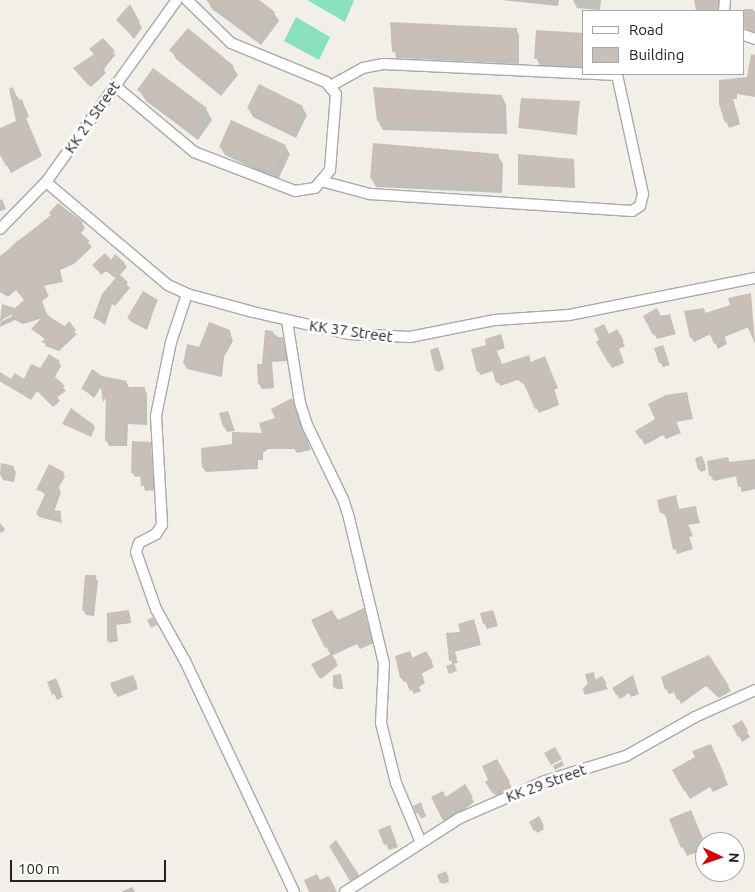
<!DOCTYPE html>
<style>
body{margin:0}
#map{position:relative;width:755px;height:892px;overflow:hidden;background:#f2efe9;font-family:Ubuntu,sans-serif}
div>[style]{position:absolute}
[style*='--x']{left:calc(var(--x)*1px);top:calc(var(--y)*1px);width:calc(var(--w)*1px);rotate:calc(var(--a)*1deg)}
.pitch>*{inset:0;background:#88e0be}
.shadow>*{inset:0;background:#0003}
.building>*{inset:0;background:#c7bfb8}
.roads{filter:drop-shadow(1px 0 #a9a9a9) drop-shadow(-1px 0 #a9a9a9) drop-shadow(0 1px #a9a9a9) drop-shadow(0 -1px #a9a9a9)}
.minor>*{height:10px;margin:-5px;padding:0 5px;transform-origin:5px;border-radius:5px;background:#fff}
span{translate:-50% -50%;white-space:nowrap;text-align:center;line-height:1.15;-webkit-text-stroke:5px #fff;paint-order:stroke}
.street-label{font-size:15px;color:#222}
.legend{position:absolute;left:582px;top:10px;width:162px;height:65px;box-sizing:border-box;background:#fff;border:1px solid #a7a7a7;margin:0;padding:6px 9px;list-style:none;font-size:15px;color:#222}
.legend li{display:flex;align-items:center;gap:10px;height:25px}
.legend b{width:25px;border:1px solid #a7a7a7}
.north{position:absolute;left:695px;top:832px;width:50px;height:50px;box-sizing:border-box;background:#fff;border:1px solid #a7a7a7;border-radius:50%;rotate:93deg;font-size:14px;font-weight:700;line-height:20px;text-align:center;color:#222}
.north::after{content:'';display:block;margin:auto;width:18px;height:22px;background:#d40000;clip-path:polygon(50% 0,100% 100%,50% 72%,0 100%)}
.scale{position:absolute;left:10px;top:860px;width:156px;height:22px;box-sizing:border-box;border:2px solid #222;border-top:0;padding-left:6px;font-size:15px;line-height:18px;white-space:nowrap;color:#222;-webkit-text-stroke:4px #fff;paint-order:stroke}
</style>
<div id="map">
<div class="pitch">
<div style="clip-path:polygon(307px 0,354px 0,345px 22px)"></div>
<div style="clip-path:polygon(296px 17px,330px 37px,319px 60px,284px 41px)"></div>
</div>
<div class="shadow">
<div style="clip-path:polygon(207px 0,257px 0,274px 13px,279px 21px,261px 45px,212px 9px)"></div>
<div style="clip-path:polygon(501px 0,559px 0,558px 6px)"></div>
<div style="clip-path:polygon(573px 0,601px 0,600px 10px,577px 8px)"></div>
<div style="clip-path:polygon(696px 0,724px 0,721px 11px,700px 11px)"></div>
<div style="clip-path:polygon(130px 7px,142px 28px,134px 39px,118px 20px)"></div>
<div style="clip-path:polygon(745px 10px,755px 11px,755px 35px,745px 28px)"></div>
<div style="clip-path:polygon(391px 23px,516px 29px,519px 35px,519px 64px,396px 58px)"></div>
<div style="clip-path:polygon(584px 34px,584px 68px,541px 67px,536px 58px)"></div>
<div style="clip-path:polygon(171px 50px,233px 67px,238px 75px,221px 96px,176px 59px)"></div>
<div style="clip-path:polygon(92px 52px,116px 54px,103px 70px,106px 73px,91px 87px,76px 71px,95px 55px)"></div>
<div style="clip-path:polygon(755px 55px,755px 97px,737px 94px,737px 99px,733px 99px,740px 124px,729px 128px,720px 104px,747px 78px)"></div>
<div style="clip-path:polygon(374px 88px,502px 96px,506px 105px,507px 134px,383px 130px,378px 121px)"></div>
<div style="clip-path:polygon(12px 89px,26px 109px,29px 117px,26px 118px,42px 156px,11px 173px,0 152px,0 129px,17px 121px)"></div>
<div style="clip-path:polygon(139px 90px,206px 109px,212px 120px,198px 140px,146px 101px)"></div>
<div style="clip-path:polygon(579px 102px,577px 135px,520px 128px)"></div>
<div style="clip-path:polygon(302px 107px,307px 115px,296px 138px,253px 117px,248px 108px)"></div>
<div style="clip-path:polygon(374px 145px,498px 156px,503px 164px,502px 193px,376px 187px,371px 178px)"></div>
<div style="clip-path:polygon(285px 146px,290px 154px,278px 180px,225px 155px,220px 147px)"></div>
<div style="clip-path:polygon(574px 160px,575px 188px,520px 185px)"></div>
<div style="clip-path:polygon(2px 199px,6px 209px,0 211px,0 200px)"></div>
<div style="clip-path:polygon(evenodd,52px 216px,82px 223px,85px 228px,80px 234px,92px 247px,74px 264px,60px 270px,63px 282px,43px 286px,49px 296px,42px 301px,47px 315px,77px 334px,59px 351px,45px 346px,46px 340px,33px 329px,43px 318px,23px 324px,15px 320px,0 327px,3px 305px,15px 309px,25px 300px,16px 290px,8px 297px,0 292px,0 259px,16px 242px,52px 216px,16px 311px,17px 314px,0 322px,0 319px,16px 311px)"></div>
<div style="clip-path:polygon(111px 262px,124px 263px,127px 267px,119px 276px,130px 288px,115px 306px,112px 304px,105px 325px,95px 318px,116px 279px,106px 271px,101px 275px,94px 265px)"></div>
<div style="clip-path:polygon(750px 295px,755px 342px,749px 327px,724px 337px,727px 344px,718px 349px,711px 334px,694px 342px,691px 337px,704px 310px,706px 314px,731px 306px)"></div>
<div style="clip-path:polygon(157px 301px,147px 330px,130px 321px,129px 318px)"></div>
<div style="clip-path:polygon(669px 315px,676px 334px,657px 339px,644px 317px)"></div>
<div style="clip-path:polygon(229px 331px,233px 341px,224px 357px,222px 377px,187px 369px,184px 364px,200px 348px)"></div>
<div style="clip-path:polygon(616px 331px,625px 346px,619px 349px,624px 363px,612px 368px,597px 342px)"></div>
<div style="clip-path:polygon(272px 332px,285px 343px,288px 361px,272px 362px,274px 388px,262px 389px,259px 384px)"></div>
<div style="clip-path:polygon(502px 340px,505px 348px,496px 351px,502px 365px,531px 363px,545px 358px,558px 388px,554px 390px,559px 405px,539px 413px,526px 386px,518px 380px,500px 386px,493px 371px,480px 375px,473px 350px)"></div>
<div style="clip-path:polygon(662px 346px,670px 365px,663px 367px,660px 362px)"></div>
<div style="clip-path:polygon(439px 351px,444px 369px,438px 372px,436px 370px)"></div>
<div style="clip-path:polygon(59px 362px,61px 366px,54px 378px,66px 391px,57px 397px,60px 401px,53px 407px,37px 391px,31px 400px,0 381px,24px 381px)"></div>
<div style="clip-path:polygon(101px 377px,126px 382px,129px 387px,144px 388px,147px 394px,147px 425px,128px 424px,127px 446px,109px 446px,106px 440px,107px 407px,102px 386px,94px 398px,83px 389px)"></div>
<div style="clip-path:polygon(687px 393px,693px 419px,676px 422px,681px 433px,666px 439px,663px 435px,645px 445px,637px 431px,656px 420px)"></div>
<div style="clip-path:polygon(292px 400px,311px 450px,297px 453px,294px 449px,268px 449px,263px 453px,263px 460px,258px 460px,258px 469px,206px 472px,203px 468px,233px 445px,264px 435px)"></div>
<div style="clip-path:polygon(230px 418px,235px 431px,227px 432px,224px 427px)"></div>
<div style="clip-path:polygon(64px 424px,93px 425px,95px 428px,91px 437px)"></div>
<div style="clip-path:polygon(150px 443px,155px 490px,145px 491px,142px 476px,135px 477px,132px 472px)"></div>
<div style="clip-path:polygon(728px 458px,730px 463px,755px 461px,755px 489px,742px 492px,737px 476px,714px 481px,710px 475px)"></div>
<div style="clip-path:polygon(703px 459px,706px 470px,701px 472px,699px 469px)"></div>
<div style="clip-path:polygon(2px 464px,13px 467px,16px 472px,14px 482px,3px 480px,0 474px)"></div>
<div style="clip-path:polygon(63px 473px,65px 477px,58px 488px,61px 492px,54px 512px,60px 512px,62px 523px,39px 517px,37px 514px,46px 495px,38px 489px)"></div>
<div style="clip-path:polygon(675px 497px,680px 510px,695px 507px,700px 523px,688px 525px,693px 536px,689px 537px,693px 549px,677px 554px,667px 517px,662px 513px,659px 501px)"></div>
<div style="clip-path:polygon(0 523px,5px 529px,2px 533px,0 532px)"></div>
<div style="clip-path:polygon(95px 577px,98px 581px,94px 616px,86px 615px,83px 610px)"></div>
<div style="clip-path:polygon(363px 610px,374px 643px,360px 649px,357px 644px,331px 656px,338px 665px,321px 679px,313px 665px,331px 656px,313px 620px,338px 622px)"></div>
<div style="clip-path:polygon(128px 611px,131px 623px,116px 625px,118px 641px,109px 643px,108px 614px)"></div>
<div style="clip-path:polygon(493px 611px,498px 626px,487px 629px,484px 623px)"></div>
<div style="clip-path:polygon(474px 621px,481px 645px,454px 652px,458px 663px,452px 664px,447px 634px,461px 633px)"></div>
<div style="clip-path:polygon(410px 652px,413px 659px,425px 652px,434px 667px,421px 674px,425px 683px,419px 687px,421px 691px,414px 694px,407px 681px,404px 682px,401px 678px)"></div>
<div style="clip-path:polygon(708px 657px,731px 691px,719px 698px,706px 686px,681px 704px,675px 692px,669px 694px,666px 689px)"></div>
<div style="clip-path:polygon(593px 674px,596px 680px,601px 677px,608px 689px,585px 695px,583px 691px)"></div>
<div style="clip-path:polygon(341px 676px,343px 689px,336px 689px,334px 687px)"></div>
<div style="clip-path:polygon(633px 677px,639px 694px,631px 697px,629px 693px,620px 699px,613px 689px)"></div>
<div style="clip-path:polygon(135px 681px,138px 689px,118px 697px,115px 693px)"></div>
<div style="clip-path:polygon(49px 683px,58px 685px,63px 697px,57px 700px)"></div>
<div style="clip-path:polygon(741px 722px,750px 737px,742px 742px,734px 726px)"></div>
<div style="clip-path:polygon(715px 754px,728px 785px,713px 792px,710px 787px,690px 799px,673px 771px)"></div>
<div style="clip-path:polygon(497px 761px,512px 788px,497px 798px,487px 782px)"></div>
<div style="clip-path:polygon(562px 761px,564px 765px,555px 770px,553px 766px)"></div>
<div style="clip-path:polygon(464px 786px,474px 802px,446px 824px,433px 798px,446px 798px)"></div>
<div style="clip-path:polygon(421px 804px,426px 816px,421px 819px,418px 813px)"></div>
<div style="clip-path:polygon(690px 811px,705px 849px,687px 856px,670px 820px)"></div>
<div style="clip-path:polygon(538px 818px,544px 829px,537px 833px,531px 822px)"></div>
<div style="clip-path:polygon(380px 831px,392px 832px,398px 847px,389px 850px)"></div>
<div style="clip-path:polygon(330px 846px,358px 876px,360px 880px,353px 885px)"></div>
<div style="clip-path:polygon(447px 875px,449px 882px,442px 884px,441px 882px)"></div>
<div style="clip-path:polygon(132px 887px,135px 892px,121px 892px)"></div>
</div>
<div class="building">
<div style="clip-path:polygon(206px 0,259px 0,275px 12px,256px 37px)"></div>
<div style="clip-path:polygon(694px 0,718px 0,717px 11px,696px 11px)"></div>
<div style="clip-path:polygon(130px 4px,140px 22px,130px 34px,116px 20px)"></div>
<div style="clip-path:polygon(744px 9px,753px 9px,755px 32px,744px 28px)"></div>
<div style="clip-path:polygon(390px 22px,517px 28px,517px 59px,392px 52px)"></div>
<div style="clip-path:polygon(188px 28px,234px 66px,216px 88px,169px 50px)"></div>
<div style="clip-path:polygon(536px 30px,584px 33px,584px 60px,534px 59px)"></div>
<div style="clip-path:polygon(103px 38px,115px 51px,102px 67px,105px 70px,89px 86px,73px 68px,94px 54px,89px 49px)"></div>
<div style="clip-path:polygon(751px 54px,755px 55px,755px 93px,735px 90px,735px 94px,731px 95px,739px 119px,725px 123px,719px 104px,719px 80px,747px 77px)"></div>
<div style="clip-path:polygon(153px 68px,207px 108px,191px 129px,137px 90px)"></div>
<div style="clip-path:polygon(259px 84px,303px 106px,291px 130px,247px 108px)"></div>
<div style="clip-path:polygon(13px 87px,18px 101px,22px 99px,25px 109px,22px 110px,38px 148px,6px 166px,0 155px,0 128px,16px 121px,9px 89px)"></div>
<div style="clip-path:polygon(373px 87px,502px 95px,502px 126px,377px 121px)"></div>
<div style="clip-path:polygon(521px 98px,580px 101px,576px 133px,518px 128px)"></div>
<div style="clip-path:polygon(231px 120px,286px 145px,273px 172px,219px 147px)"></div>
<div style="clip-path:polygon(373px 143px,499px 154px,498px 185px,370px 178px)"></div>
<div style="clip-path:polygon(518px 154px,574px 159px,574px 186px,518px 185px)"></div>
<div style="clip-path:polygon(58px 203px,83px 222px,76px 229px,90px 241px,71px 259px,58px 265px,61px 277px,41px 281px,47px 291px,40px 296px,45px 311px,19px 320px,11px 315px,0 321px,2px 304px,15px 308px,24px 300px,13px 286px,5px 292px,0 290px,0 256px,51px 215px,49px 213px)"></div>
<div style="clip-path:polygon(105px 253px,111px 260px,115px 254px,125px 263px,114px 277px,103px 267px,98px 271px,92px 265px)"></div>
<div style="clip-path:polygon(119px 274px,128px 282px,112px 302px,110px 300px,102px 321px,93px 318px,102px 294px)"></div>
<div style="clip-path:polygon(143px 291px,158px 300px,145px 328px,127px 318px)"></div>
<div style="clip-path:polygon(751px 293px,755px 344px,746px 323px,722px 332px,726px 339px,714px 344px,708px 330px,690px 338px,684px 311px,704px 308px,705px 313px,730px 305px,728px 298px)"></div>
<div style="clip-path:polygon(657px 308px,661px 316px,670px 314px,674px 329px,653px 335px,643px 316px)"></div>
<div style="clip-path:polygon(46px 313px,59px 325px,64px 327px,69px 321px,76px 330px,57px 348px,41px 342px,45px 339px,31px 329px)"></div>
<div style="clip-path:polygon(209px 322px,230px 330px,231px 336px,222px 352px,219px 373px,183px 364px,187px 344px,199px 347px)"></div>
<div style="clip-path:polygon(604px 324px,609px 334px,617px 329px,624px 341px,617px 345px,623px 359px,609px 364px,596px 342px,599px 340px,594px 329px)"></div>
<div style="clip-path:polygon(265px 330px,273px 331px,273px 337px,283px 337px,286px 356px,270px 357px,272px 383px,258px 384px,257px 364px,262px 364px)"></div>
<div style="clip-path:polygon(501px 334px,504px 344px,495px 347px,502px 364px,529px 355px,531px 362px,545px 356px,556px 384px,553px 386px,558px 401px,535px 409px,523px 382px,515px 376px,496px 383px,491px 367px,477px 372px,471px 349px,486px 345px,485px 339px)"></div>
<div style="clip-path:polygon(663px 345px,668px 359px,659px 363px,654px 348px)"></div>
<div style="clip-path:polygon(438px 347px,444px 366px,435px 371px,430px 350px)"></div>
<div style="clip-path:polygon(49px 354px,60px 361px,52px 374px,65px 386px,55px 393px,59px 396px,51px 404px,35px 388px,28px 397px,9px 383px,7px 386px,0 381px,0 372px,11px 379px,15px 373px,24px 379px,31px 364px,40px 368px)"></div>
<div style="clip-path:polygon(92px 369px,102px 376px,127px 381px,125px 387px,145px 387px,144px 420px,125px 419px,124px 441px,105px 441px,106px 395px,103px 403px,100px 379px,91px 394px,81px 389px)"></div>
<div style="clip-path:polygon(687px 392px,690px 413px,674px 416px,678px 426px,661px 433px,659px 429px,640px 439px,635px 431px,655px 419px,648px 404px,666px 395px)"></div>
<div style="clip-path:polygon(292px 398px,309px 445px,293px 449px,292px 445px,265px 444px,261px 448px,261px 455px,256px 455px,256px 464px,202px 468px,201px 448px,232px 444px,232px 432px,262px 433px,259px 423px,275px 418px,271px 409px)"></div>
<div style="clip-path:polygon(71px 408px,94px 425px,90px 436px,62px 424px)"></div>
<div style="clip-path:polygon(228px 411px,233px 425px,223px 427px,219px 413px)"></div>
<div style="clip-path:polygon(132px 441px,151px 442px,153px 485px,141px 486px,140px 472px,131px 473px)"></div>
<div style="clip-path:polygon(702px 456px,706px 467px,698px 470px,695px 458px)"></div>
<div style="clip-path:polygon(728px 457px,729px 462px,755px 459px,755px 483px,738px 487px,735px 471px,709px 476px,707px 461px)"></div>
<div style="clip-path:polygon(1px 463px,14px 466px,11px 477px,0 475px)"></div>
<div style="clip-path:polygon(49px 464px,64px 472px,56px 486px,60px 488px,51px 510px,61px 511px,60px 520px,36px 514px,46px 492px,36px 490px)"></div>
<div style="clip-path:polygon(676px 495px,679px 509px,696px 506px,698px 518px,686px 520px,691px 531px,687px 532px,691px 544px,673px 550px,665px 512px,660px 513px,657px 500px)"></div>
<div style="clip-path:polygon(85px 575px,96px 575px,92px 611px,82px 610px)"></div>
<div style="clip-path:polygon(364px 608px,370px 634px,354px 641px,352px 636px,325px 648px,311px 620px,332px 610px,338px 620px)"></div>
<div style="clip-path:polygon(129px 610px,131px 621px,116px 623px,117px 639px,107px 641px,107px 613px)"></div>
<div style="clip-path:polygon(493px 610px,496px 620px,483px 624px,480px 613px)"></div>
<div style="clip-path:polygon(153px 617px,157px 625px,151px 628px,147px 620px)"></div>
<div style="clip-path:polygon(474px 619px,480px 640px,453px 647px,457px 658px,449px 661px,446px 633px,460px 632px,458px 624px)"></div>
<div style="clip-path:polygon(410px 651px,412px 658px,426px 651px,433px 662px,419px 670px,424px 678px,417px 682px,419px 687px,410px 691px,404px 677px,400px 678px,395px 656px)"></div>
<div style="clip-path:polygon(331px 654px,337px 662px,319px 678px,311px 664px)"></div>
<div style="clip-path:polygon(709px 655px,729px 686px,715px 694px,703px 682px,677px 700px,672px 687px,665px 690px,661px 677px)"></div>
<div style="clip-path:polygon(454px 663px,457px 671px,449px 674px,446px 666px)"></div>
<div style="clip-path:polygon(594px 672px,595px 680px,602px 676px,607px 684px,581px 690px,588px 684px,585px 674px)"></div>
<div style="clip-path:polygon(341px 674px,343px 688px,333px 687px,333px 675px)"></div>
<div style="clip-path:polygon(133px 675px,137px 684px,114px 694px,110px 683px)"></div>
<div style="clip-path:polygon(633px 675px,637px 689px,627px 693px,626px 689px,616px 695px,612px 688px)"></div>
<div style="clip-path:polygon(56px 678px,61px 691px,52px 695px,47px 682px)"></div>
<div style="clip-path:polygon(742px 720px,748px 731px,738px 737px,732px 726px)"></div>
<div style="clip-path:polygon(711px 744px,725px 776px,706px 784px,704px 779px,684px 791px,672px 770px,695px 757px,692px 751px)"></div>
<div style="clip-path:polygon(555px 747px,562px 759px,551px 765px,544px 753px)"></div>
<div style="clip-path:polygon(497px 759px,510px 782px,493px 794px,485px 782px,488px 780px,482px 766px)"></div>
<div style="clip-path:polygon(465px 784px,473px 797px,443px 821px,431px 797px,443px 791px,446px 797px)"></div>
<div style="clip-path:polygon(421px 802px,424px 811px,416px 814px,413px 806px)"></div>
<div style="clip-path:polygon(691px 810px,703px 839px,681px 848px,669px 819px)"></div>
<div style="clip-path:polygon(539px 816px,544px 826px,534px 831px,529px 822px)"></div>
<div style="clip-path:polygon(390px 825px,396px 841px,384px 845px,378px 830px)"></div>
<div style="clip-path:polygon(336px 840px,359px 875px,350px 881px,329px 846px)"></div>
<div style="clip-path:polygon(446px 871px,449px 879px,440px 883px,437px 875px)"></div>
<div style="clip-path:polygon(317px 874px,320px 880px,329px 876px,337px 892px,309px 892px,304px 880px)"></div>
</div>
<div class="roads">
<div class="minor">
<div style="--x:724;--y:11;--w:11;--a:-85"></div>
<div style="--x:744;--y:35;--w:12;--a:20"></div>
<div style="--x:114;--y:85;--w:104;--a:39.9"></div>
<div style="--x:194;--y:152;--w:108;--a:21.1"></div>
<div style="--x:295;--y:191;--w:20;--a:-9"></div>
<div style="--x:315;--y:188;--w:23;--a:-50"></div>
<div style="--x:330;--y:170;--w:76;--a:-85.5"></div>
<div style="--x:336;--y:94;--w:16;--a:-130"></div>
<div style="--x:326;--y:82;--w:103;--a:-157.7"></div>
<div style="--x:231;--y:43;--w:62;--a:-135.7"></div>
<div style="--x:321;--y:181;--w:51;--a:14.9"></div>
<div style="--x:370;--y:194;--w:263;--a:3.7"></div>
<div style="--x:632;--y:211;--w:9;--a:-32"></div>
<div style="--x:640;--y:206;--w:12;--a:-76"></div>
<div style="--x:643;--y:194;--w:122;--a:-102.3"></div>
<div style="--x:617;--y:75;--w:234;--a:-177.3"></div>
<div style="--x:383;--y:64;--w:20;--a:169"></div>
<div style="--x:363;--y:68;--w:38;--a:151"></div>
<div style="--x:46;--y:182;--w:160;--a:40.2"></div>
<div style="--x:168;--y:285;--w:21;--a:25"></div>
<div style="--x:187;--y:294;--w:68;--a:15.3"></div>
<div style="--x:253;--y:312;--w:98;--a:12.9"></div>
<div style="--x:349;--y:334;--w:61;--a:2.8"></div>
<div style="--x:410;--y:337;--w:87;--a:-11.3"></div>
<div style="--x:495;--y:320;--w:74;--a:-3.9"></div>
<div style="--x:569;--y:315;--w:190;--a:-11.3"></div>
<div style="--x:0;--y:229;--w:66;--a:-45.6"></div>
<div style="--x:46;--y:182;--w:224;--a:-54.3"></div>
<div style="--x:187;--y:294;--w:51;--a:108.4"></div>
<div style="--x:171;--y:342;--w:76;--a:101.5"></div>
<div style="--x:156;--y:416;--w:109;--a:86.8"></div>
<div style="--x:162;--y:525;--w:11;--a:124"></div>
<div style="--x:156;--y:534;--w:19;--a:152"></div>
<div style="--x:139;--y:543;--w:9;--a:108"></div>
<div style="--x:136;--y:552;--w:60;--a:70.7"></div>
<div style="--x:156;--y:609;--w:60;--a:60.9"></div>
<div style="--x:185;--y:661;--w:255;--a:64.7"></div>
<div style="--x:287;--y:321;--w:83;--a:81"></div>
<div style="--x:300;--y:403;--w:25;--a:72"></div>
<div style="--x:308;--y:427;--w:80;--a:64.1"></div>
<div style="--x:343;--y:499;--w:20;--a:72"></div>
<div style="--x:349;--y:518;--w:150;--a:76.5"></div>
<div style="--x:384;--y:664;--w:59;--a:92.9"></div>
<div style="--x:381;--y:723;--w:62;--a:76"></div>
<div style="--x:396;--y:783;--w:62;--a:67.2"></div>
<div style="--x:345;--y:892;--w:137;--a:-32.8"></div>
<div style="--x:460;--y:818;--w:93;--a:-23.5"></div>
<div style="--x:545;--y:781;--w:85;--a:-17.2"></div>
<div style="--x:626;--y:756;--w:79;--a:-29.5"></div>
<div style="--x:695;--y:717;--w:66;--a:-24.2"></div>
</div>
</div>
<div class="street-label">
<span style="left:92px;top:117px;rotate:-55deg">KK 21 Street</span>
<span style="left:351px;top:331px;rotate:8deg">KK 37 Street</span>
<span style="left:546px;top:783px;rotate:-20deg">KK 29 Street</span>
</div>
<ul class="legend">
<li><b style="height:6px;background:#fff"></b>Road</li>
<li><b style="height:14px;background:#c7bfb8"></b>Building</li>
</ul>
<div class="north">N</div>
<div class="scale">100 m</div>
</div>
